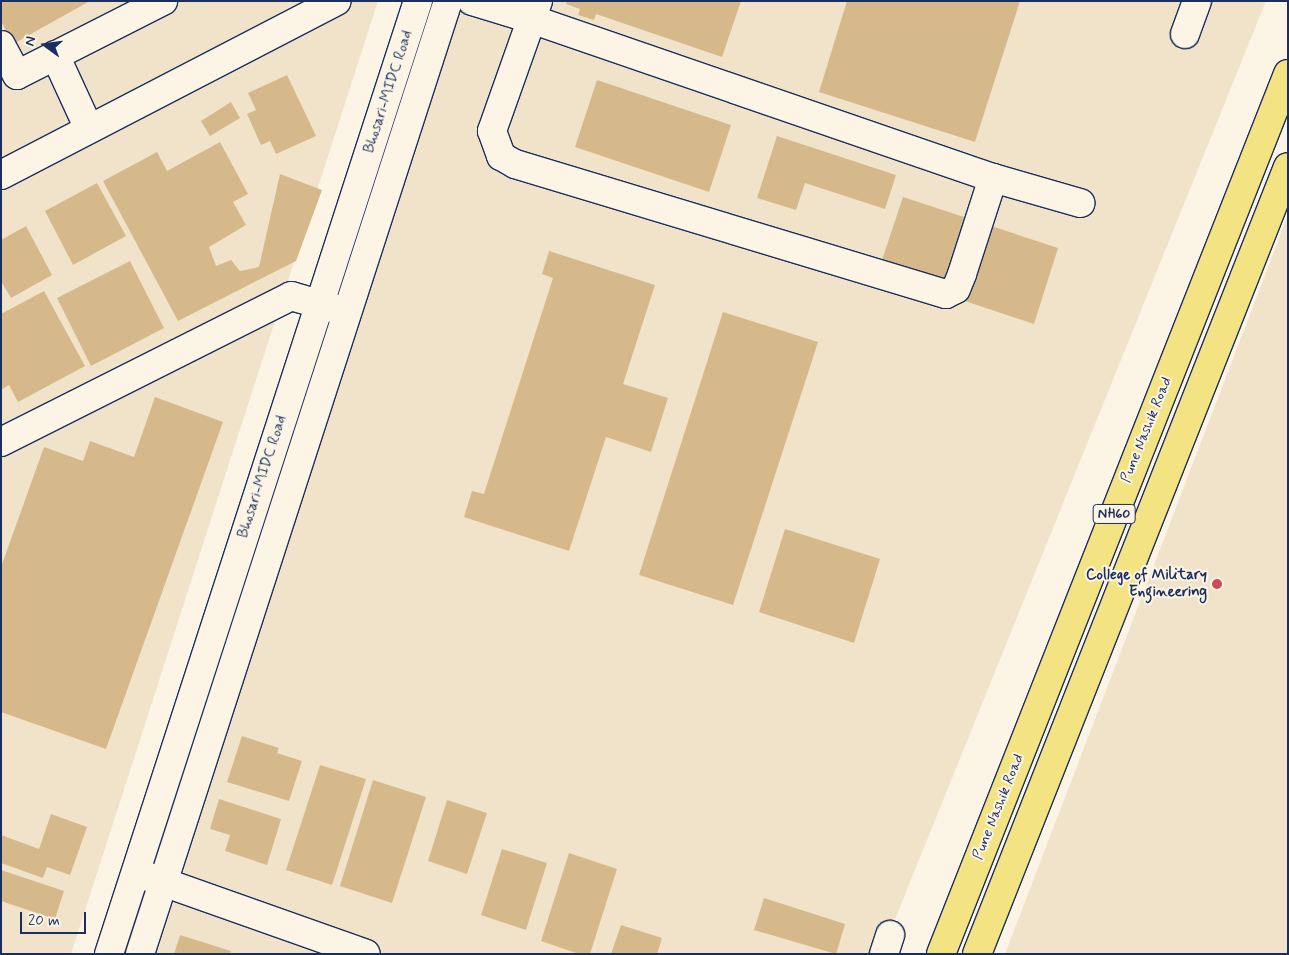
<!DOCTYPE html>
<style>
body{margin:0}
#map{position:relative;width:1289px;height:955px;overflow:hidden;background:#fcf5e5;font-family:Mynerve,sans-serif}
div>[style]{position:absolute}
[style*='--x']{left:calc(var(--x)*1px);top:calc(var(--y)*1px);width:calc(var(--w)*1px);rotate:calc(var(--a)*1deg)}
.built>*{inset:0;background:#f1e3ca}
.building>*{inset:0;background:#d6b98b}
.roads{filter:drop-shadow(1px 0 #1b2f5e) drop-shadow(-1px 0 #1b2f5e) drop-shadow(0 1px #1b2f5e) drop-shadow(0 -1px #1b2f5e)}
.minor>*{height:28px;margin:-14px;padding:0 14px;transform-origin:14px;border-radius:14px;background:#fcf5e5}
.highway>*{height:28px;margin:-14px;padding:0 14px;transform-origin:14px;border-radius:14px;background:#f4e382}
.dots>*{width:14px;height:14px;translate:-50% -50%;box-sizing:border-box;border:2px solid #fcf5e5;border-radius:50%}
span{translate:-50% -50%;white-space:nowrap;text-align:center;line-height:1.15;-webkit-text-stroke:4px #fcf5e5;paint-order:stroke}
.shield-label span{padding:1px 4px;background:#fcf5e5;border:1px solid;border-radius:4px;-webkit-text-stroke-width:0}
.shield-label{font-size:14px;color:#1b2f5e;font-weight:700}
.street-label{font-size:15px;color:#1b2f5e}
.poi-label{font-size:15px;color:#1b2f5e;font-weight:700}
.right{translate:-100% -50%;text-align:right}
.frame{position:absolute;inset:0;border:2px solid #1b2f5e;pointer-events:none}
.north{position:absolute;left:20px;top:20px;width:50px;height:50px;-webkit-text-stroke:4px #fcf5e5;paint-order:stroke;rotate:284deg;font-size:14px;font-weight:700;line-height:20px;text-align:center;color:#1b2f5e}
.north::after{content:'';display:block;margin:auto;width:18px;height:22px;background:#1b2f5e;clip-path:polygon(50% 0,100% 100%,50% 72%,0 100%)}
.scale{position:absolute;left:20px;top:912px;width:66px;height:22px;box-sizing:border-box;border:2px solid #1b2f5e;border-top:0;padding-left:6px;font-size:15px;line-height:18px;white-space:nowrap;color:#1b2f5e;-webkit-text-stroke:4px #fcf5e5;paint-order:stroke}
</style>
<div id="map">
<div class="built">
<div style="clip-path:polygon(1px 1px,378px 1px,71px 954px,1px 954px)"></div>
<div style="clip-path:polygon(449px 1px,1266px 1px,881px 954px,149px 954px)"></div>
<div style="clip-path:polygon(1288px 215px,1288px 954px,1005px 954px)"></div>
</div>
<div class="building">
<div style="clip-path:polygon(1px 1px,90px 1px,13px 44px,1px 21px)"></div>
<div style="clip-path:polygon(567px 1px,741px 1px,722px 57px,596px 14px,594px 20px,578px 15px,580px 9px,566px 4px)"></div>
<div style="clip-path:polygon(847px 1px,1020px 1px,975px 142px,819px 92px)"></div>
<div style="clip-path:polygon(287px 75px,316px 136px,276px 154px,270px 141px,261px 145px,247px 114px,256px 110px,248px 93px)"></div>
<div style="clip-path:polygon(597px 80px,731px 125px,709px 192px,575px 147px)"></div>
<div style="clip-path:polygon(231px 102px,240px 118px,210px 136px,201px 121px)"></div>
<div style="clip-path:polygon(777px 136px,896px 175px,885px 209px,805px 183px,796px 210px,757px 198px)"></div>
<div style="clip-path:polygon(220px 142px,248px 194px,233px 202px,246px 225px,209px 247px,216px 266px,231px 260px,240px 271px,259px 267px,280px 174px,322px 190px,296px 261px,178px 321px,103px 181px,157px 152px,167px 171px)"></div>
<div style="clip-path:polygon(97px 183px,126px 236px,73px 265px,45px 211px)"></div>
<div style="clip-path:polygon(903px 197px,1058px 248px,1034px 324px,878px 272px)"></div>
<div style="clip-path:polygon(26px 226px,52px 275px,11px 298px,1px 281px,1px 240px)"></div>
<div style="clip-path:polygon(549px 251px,655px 285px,623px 384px,668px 398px,651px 452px,606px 437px,569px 551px,464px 517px,472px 491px,484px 494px,553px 278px,542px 274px)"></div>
<div style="clip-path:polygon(130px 261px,164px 328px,91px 366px,57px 298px)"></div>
<div style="clip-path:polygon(44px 291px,85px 366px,18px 402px,9px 385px,1px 390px,1px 314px)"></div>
<div style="clip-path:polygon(723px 312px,818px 342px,733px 605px,639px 575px)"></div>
<div style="clip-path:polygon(155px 397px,223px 422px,106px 749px,1px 712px,1px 567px,44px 447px,83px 461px,90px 441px,134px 457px)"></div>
<div style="clip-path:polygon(785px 529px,880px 559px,854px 643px,759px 612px)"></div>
<div style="clip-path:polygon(242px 736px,279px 748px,277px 753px,302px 761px,289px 801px,227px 782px)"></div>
<div style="clip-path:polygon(320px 765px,366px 779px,332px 885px,286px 870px)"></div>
<div style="clip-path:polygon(373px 780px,426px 797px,392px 903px,340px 886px)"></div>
<div style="clip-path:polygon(219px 799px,281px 819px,267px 865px,225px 851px,230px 835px,210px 829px)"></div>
<div style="clip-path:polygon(447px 800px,487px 813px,467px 874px,428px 861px)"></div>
<div style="clip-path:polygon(51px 814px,87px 827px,70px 875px,47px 867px,43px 878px,1px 863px,1px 835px,39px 849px)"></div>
<div style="clip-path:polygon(502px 849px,547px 863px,526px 930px,481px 915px)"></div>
<div style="clip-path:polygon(569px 853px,617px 869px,590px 954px,579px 954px,541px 941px)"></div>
<div style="clip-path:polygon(1px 870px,64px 891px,55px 919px,1px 901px)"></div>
<div style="clip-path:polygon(764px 898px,845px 924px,836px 954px,754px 930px)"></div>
<div style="clip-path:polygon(621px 925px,662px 938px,657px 954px,611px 954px)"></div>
<div style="clip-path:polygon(180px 935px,231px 951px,230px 954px,174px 954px)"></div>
</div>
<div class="roads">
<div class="minor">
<div style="--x:472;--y:1;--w:62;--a:17"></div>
<div style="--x:531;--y:19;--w:489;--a:19"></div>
<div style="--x:993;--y:178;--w:91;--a:16"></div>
<div style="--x:538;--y:1;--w:138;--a:109.5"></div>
<div style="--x:492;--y:131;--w:27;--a:70"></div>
<div style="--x:501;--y:156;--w:16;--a:30"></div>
<div style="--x:515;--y:164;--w:450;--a:16.8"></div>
<div style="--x:946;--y:294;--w:11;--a:-27"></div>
<div style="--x:956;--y:289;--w:16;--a:-68"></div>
<div style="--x:962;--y:274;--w:101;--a:-72.1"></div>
<div style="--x:1185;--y:34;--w:35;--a:-70"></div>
<div style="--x:1;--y:45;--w:34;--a:62"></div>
<div style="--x:17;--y:75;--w:164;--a:-26.9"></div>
<div style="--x:55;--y:55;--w:81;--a:65.3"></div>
<div style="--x:1;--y:175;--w:378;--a:-27.4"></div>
<div style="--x:1;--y:442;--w:325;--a:-26.7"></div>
<div style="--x:291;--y:296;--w:47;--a:16.1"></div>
<div style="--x:146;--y:876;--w:233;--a:19.5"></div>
<div style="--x:109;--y:954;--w:1002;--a:-72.04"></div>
<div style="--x:140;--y:954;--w:1002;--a:-72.09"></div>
<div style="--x:884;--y:954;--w:20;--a:-72"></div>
</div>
<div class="highway">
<div style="--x:941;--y:954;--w:946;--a:-68.48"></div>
<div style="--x:977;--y:954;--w:846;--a:-68.44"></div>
</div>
</div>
<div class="dots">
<div style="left:1217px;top:584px;background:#d1495b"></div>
</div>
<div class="shield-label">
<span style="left:1114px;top:514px">NH60</span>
</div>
<div class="street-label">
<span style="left:389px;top:92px;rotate:-72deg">Bhosari-MIDC Road</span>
<span style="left:1147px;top:430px;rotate:-68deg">Pune Nashik Road</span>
<span style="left:263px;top:477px;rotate:-72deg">Bhosari-MIDC Road</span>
<span style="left:999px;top:807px;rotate:-68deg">Pune Nashik Road</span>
</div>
<div class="poi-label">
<span class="right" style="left:1207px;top:584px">College of Military<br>Engineering</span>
</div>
<div class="frame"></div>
<div class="north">N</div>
<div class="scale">20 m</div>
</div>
